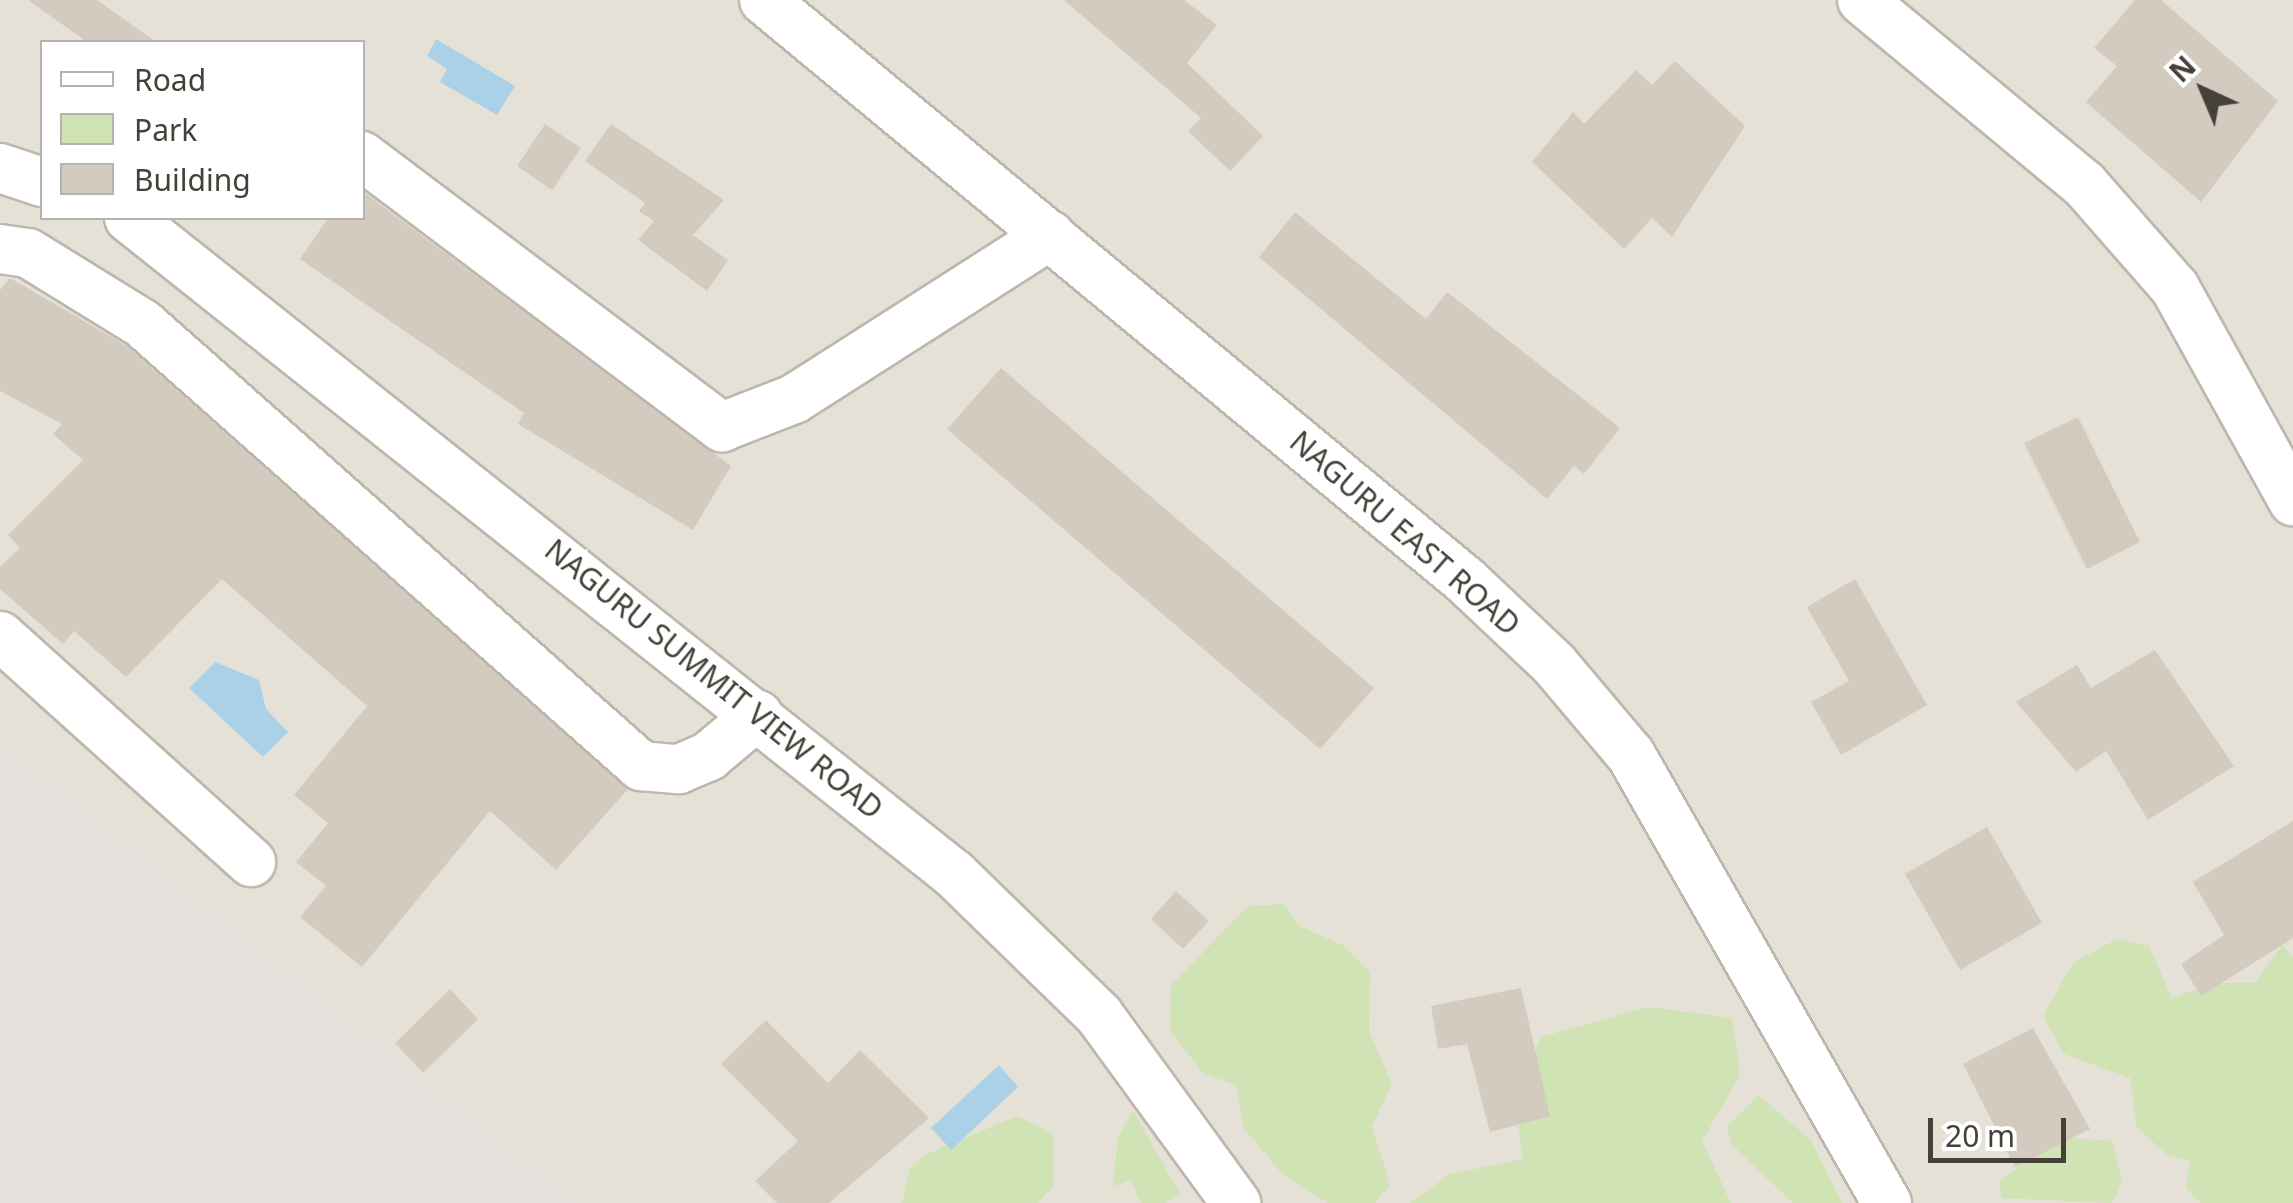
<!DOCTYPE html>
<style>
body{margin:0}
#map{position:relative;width:2293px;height:1203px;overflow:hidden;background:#f2efe8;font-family:"Noto Sans",sans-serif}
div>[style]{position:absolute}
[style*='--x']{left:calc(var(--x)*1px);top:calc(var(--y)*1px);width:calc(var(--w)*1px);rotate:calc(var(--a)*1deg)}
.residential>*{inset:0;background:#e6e1d7}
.industrial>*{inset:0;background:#e5e1dd}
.green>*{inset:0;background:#cfe3b5}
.water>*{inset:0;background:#abd1e9}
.building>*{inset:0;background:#d3cbbf}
.roads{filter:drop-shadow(2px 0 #bdb7ac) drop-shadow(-2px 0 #bdb7ac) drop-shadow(0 2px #bdb7ac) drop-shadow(0 -2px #bdb7ac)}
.minor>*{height:48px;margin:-24px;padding:0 24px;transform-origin:24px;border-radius:24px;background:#fff}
span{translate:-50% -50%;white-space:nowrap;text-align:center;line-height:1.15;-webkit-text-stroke:8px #fff;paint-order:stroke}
.street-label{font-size:30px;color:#454038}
.legend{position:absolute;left:40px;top:40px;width:325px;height:180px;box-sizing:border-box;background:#fff;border:2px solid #b5b3af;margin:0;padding:12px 18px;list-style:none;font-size:30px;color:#454038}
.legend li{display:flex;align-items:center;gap:20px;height:50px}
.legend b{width:50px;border:2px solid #b5b3af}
.north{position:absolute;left:2153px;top:40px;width:100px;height:100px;-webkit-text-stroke:8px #fff;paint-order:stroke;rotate:316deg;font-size:28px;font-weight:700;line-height:40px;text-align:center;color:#454038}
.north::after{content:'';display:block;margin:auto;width:35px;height:45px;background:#454038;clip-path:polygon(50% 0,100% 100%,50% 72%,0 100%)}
.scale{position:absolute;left:1928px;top:1118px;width:138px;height:45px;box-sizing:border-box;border:5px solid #454038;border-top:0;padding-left:12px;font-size:30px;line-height:35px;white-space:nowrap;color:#454038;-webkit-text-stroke:8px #fff;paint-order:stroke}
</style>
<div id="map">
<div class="residential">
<div style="clip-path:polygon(evenodd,0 0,2293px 0,2293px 1203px,0 1203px,0 0,42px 42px,362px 42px,362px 218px,42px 218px,42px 42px)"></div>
</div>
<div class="industrial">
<div style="clip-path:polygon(0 740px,47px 781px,574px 1203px,0 1203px)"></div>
</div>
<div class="green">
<div style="clip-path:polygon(1283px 904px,1301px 927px,1345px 946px,1370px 972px,1369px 1031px,1392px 1084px,1372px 1126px,1390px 1185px,1375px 1203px,1328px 1203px,1282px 1174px,1244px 1128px,1236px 1085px,1204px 1074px,1170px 1031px,1171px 985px,1248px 906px)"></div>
<div style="clip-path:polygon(2117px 939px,2149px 946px,2172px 998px,2215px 983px,2256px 983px,2282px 945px,2293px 957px,2293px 1203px,2201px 1203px,2186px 1188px,2190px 1161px,2169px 1156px,2137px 1128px,2130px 1078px,2064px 1054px,2043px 1016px,2073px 963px)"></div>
<div style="clip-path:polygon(1648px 1007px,1732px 1018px,1740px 1075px,1702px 1141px,1731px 1203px,1410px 1203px,1450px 1174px,1523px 1159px,1515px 1098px,1541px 1037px)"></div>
<div style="clip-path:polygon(1758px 1095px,1811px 1140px,1842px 1203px,1793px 1203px,1732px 1145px,1727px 1127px)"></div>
<div style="clip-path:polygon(1133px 1111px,1180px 1194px,1165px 1203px,1141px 1203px,1130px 1179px,1113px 1187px,1118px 1136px)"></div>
<div style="clip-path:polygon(1017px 1116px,1054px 1134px,1054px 1186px,1038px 1203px,902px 1203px,909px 1170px,923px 1156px)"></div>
<div style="clip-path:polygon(2055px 1137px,2113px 1141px,2122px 1183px,2112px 1203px,2001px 1198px,2000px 1182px)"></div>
</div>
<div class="water">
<div style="clip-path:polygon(436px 39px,515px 86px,497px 115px,440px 82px,447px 69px,427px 56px)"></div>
<div style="clip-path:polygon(215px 662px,259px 680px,266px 709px,288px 732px,263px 757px,189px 688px)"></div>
<div style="clip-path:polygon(999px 1065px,1018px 1087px,951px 1150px,931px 1128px)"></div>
</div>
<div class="building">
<div style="clip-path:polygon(28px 0,97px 0,156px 42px,87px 42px)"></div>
<div style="clip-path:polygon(1064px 0,1184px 0,1217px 25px,1187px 63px,1263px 136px,1230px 171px,1188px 131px,1201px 118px)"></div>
<div style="clip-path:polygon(2135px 0,2161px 0,2278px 101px,2201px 202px,2086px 102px,2117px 66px,2094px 48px)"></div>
<div style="clip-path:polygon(1675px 61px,1745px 126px,1672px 237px,1652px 218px,1624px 249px,1532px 162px,1573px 112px,1584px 124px,1636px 70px,1652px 85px)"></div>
<div style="clip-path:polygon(545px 124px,581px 148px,552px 190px,517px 166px)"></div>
<div style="clip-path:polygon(611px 124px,724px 200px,693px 235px,728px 260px,707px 291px,638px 240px,654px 221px,639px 211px,645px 203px,585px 161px)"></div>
<div style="clip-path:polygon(362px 191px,731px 466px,693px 530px,518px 424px,524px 413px,300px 259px,328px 218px,362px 218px)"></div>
<div style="clip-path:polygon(1295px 212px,1426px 319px,1447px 292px,1620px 428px,1584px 474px,1574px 466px,1547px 499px,1259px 257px)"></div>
<div style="clip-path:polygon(10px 278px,127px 346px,628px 789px,556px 870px,490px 811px,362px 967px,300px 917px,326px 886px,296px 862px,328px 823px,294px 795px,367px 706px,222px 579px,126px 677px,74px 631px,63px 644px,0 589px,0 567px,20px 548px,8px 535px,83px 460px,53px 434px,62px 424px,0 391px,0 290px)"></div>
<div style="clip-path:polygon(1001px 368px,1374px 688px,1320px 749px,947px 429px)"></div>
<div style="clip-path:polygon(2078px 417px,2140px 542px,2087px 569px,2024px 443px)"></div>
<div style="clip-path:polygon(1855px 579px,1927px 705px,1841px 755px,1811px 702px,1849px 681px,1807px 607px)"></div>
<div style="clip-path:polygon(2155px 650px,2234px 766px,2148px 820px,2106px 751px,2076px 772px,2016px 702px,2077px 665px,2091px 688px)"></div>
<div style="clip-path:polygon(2293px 821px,2293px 938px,2201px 996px,2181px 964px,2224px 935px,2193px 882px)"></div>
<div style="clip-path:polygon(1987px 827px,2042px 923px,1960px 970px,1905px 874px)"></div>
<div style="clip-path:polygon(1176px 891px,1209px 921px,1183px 949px,1151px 919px)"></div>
<div style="clip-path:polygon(1521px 988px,1550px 1116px,1490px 1132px,1467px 1044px,1438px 1049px,1431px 1006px)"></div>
<div style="clip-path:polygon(450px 989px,478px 1019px,423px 1073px,395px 1043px)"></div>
<div style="clip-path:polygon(766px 1020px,828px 1083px,860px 1050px,929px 1118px,829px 1203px,777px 1203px,755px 1181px,798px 1141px,721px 1064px)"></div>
<div style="clip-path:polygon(2033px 1028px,2090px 1129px,2015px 1167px,1963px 1064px)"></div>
</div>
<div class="roads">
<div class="minor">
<div style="--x:764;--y:0;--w:911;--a:39.61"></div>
<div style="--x:1466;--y:581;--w:121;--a:43.3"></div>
<div style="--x:1554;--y:664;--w:119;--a:49.8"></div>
<div style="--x:1631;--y:755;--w:516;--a:60.26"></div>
<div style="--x:1862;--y:0;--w:288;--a:39.7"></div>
<div style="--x:2084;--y:184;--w:138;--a:48.8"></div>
<div style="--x:2175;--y:288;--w:244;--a:61"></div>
<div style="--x:362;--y:156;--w:451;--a:37"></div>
<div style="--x:722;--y:427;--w:77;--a:-21.3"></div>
<div style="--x:794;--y:399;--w:304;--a:-32.6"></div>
<div style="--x:0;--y:168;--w:44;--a:18.4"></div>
<div style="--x:129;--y:218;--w:1054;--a:38.49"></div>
<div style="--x:954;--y:874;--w:202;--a:44.2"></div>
<div style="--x:1099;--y:1015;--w:233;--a:53.9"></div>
<div style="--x:0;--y:249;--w:28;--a:8"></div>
<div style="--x:28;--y:253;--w:135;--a:31.7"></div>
<div style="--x:143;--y:324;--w:666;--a:41.59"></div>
<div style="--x:641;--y:766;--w:38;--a:5"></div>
<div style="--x:679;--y:769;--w:33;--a:-23"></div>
<div style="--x:709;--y:756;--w:64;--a:-39.9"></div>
<div style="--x:0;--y:636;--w:338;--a:42"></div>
</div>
</div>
<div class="street-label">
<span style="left:1405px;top:533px;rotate:41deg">NAGURU EAST ROAD</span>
<span style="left:714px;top:679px;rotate:39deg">NAGURU SUMMIT VIEW ROAD</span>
</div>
<ul class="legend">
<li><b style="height:12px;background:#fff"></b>Road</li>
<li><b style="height:28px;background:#cfe3b5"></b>Park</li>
<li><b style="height:28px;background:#d3cbbf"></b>Building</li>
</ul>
<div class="north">N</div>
<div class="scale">20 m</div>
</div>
